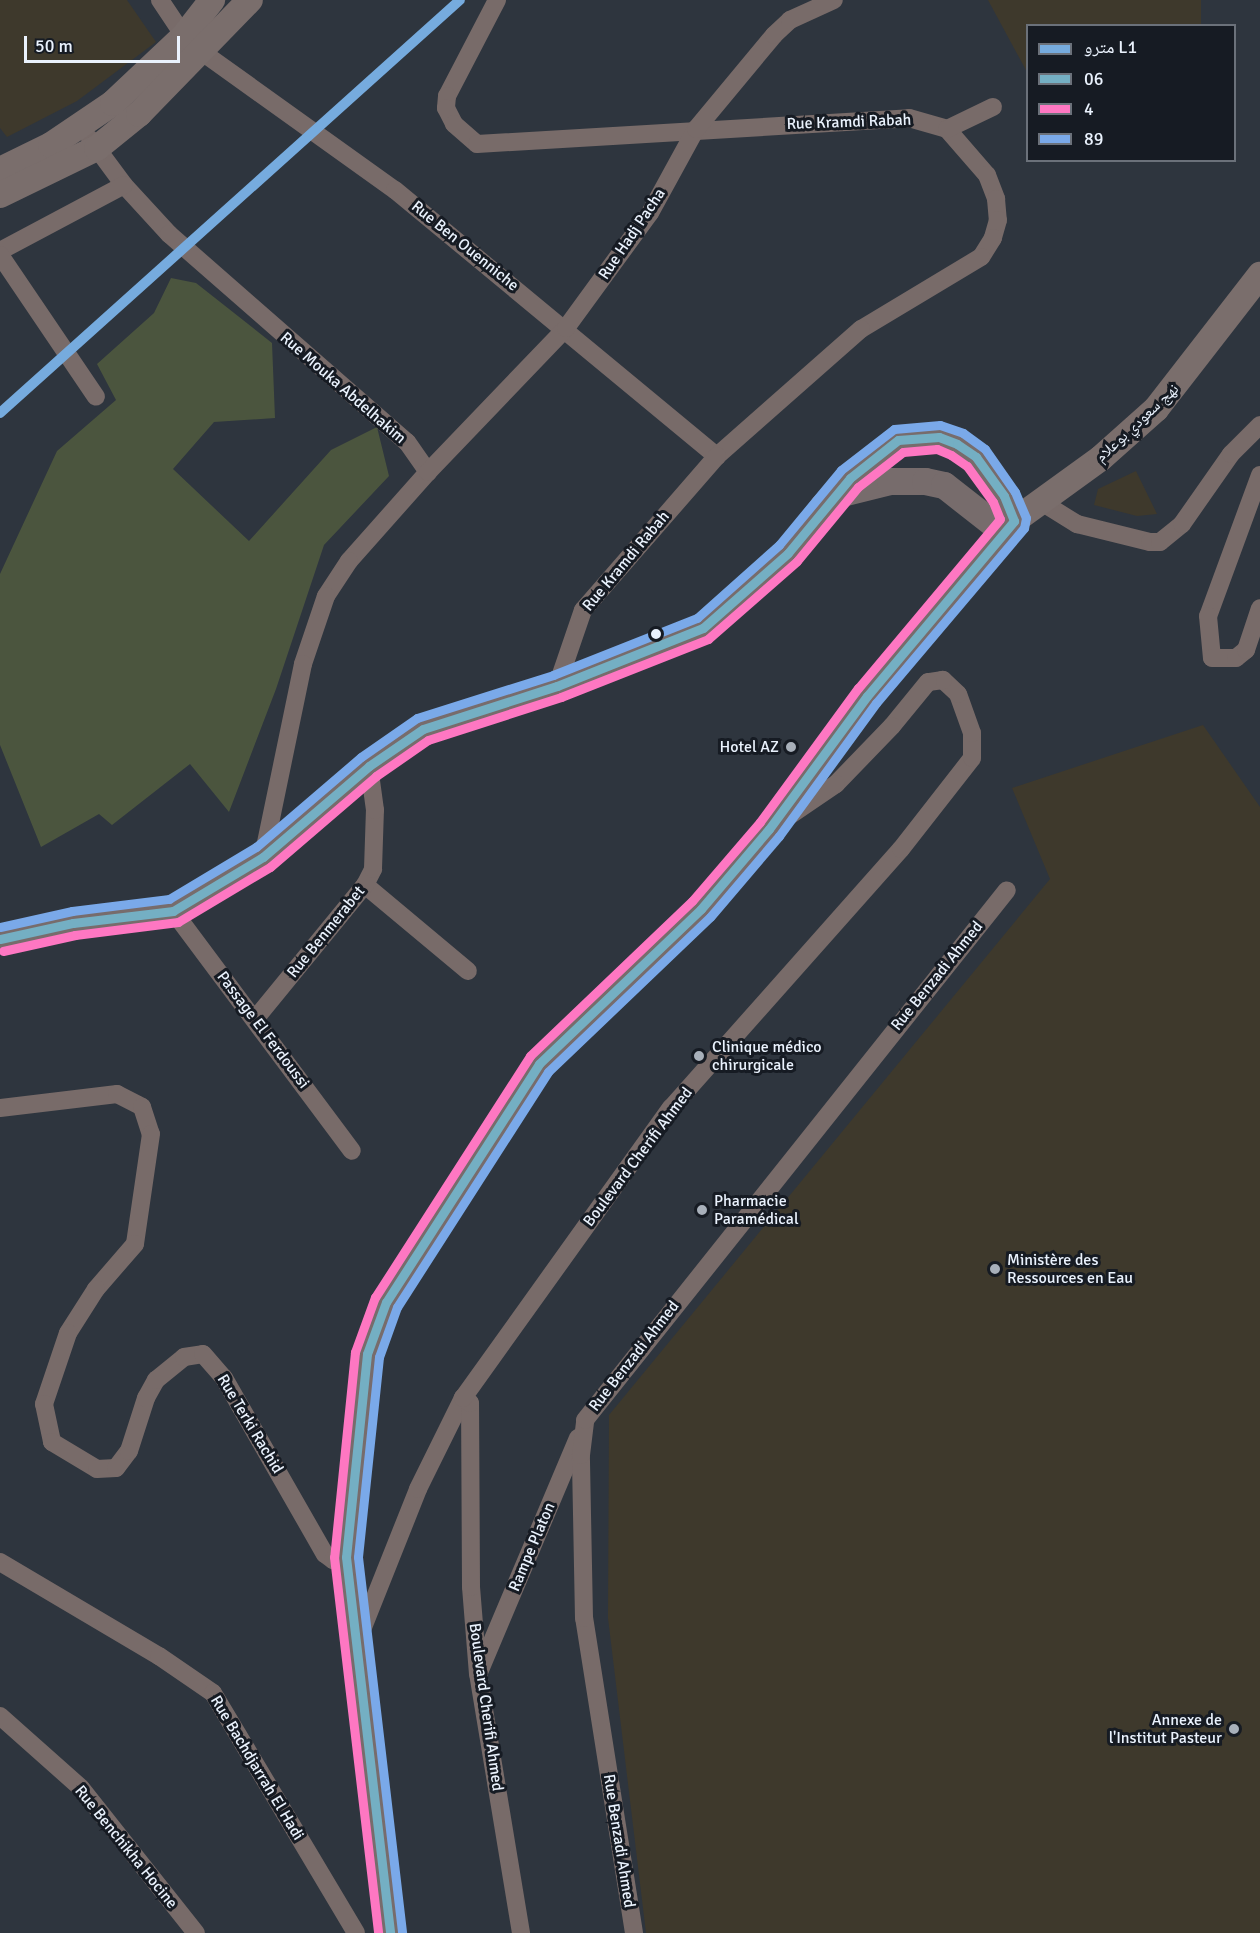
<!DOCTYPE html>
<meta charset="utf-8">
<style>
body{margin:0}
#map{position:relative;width:1260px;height:1933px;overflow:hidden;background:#2e353e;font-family:Signika,"Noto Naskh Arabic",sans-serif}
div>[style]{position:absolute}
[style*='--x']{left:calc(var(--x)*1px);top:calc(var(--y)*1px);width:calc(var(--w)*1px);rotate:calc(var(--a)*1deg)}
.commercial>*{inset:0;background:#3e392c}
.green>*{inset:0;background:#4b553e}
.street>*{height:18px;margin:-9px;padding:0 9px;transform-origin:9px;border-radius:9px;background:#786b69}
.secondary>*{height:26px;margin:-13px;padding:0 13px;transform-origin:13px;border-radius:13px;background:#7a6e6c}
.primary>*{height:27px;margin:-13.5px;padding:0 13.5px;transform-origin:13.5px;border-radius:13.5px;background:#776c6c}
.bus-1>*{height:9px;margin:-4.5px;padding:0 4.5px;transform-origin:4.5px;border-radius:4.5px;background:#74afc3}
.bus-2>*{height:9px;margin:-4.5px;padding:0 4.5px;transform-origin:4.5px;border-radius:4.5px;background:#fe77c2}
.bus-3>*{height:9px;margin:-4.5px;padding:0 4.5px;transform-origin:4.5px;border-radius:4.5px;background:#7aa9e9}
.metro-1>*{height:10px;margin:-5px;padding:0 5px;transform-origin:5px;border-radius:5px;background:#76abde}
.dots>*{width:16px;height:16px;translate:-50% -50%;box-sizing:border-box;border:3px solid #161b23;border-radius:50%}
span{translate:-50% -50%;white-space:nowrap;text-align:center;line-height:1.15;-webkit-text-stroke:6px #161b23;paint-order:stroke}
.street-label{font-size:16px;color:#eaf2fd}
.poi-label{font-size:16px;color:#eaf2fd}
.right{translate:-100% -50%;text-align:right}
.left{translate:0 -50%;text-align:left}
.legend{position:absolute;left:1026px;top:24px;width:210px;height:138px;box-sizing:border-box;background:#161b23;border:2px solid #6b717a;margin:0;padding:8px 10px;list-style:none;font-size:18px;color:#eaf2fd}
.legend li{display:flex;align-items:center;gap:12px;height:30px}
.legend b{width:30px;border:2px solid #6b717a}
.scale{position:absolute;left:24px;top:36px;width:156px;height:27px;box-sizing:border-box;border:3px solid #eaf2fd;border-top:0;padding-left:8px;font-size:18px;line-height:21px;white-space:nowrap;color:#eaf2fd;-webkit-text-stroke:4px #161b23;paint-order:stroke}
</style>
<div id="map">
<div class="commercial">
<div style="clip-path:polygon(0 0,127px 0,156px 42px,77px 101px,7px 137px,0 128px)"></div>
<div style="clip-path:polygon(988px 0,1201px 0,1201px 25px,1028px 26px,1027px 72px)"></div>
<div style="clip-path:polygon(1136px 471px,1157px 514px,1137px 516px,1094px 505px,1098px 489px)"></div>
<div style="clip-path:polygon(1203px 725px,1260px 807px,1260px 1933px,646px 1933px,608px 1618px,609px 1415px,1050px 879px,1012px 788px)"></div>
</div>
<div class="green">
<div style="clip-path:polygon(171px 278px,196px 283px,272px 343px,275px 418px,214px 422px,173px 469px,249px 541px,331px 450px,377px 427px,389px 476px,324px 545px,276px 689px,229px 812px,190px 764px,112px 825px,99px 814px,41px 847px,0 745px,0 574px,57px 451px,116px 400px,97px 364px,154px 313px)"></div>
</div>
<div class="street">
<div style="--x:160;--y:0;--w:43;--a:56.3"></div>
<div style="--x:184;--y:36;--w:24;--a:42"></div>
<div style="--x:202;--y:52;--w:237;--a:35.6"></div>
<div style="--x:395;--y:190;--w:418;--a:39.6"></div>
<div style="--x:497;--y:0;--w:108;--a:117.5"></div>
<div style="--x:447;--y:96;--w:12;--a:95"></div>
<div style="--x:446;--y:108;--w:18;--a:63"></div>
<div style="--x:454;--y:124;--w:30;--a:41"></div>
<div style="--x:477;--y:144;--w:433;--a:-3.4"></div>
<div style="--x:909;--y:118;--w:40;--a:16"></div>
<div style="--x:947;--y:129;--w:61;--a:49"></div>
<div style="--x:987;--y:175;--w:26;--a:69"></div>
<div style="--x:996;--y:199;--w:21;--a:85"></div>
<div style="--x:998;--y:220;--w:19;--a:106"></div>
<div style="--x:993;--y:238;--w:22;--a:122"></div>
<div style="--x:981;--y:257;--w:140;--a:149"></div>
<div style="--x:861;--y:329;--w:192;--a:138.6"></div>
<div style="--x:717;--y:456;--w:204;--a:131"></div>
<div style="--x:583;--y:610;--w:80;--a:108.9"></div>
<div style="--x:947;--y:129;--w:51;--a:-25.6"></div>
<div style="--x:90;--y:139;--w:57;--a:53.5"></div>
<div style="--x:124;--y:185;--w:67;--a:47.4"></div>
<div style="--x:169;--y:234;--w:316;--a:41.2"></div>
<div style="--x:407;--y:442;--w:37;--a:55"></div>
<div style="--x:428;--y:472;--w:119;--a:131.6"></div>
<div style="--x:349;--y:561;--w:42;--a:123.3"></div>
<div style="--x:326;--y:596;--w:72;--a:108.7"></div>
<div style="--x:303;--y:664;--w:197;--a:101.7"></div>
<div style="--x:0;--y:251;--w:140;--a:-28"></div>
<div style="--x:0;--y:255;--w:171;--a:55.9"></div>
<div style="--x:428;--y:472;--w:199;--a:-46.2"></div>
<div style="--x:566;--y:328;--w:142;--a:-53.9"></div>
<div style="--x:650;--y:213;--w:96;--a:-61.3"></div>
<div style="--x:696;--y:129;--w:122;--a:-50.3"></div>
<div style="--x:774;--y:35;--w:22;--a:-43"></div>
<div style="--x:790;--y:20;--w:48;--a:-24.4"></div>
<div style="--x:1260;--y:475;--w:150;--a:110.2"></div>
<div style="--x:1208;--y:616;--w:42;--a:84.6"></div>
<div style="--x:1212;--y:658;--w:24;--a:0"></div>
<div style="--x:1236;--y:658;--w:13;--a:-39"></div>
<div style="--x:1246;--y:650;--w:44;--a:-71.6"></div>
<div style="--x:1040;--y:501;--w:44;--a:31.9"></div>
<div style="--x:1077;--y:524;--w:75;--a:13.9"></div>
<div style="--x:1150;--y:542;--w:10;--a:0"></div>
<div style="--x:1160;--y:542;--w:28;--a:-39"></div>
<div style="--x:1182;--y:524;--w:85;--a:-55"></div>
<div style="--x:1231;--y:454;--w:41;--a:-45"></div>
<div style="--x:365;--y:885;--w:134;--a:39.9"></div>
<div style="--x:173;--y:911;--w:299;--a:53.3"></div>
<div style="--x:256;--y:1018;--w:172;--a:-50.7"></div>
<div style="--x:365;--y:885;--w:18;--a:-63"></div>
<div style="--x:373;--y:869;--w:59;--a:-88.1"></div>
<div style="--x:375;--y:810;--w:44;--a:-97.8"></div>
<div style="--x:0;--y:1108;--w:118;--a:-6.8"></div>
<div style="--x:117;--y:1094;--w:28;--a:27"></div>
<div style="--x:142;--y:1107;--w:28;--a:72"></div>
<div style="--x:151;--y:1134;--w:111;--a:98.3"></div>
<div style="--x:135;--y:1244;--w:60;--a:130.9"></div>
<div style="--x:96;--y:1289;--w:52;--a:122.5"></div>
<div style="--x:68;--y:1333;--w:75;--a:108.7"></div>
<div style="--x:44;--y:1404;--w:39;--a:78"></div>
<div style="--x:52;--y:1442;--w:52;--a:31"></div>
<div style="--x:97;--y:1469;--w:19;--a:-3"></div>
<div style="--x:116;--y:1468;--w:21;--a:-53"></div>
<div style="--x:129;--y:1451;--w:56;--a:-72.2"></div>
<div style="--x:146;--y:1398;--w:21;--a:-61"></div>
<div style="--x:156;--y:1380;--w:36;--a:-39"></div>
<div style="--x:184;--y:1357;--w:19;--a:-9"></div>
<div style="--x:203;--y:1354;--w:32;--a:49"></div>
<div style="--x:224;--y:1378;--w:203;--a:60.2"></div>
<div style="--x:325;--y:1554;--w:10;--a:37"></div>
<div style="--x:333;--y:1560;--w:13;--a:-13"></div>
<div style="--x:0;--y:1562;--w:185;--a:30.6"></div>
<div style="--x:159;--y:1656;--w:65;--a:34.4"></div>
<div style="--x:213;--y:1693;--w:279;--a:59.2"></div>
<div style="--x:358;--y:1640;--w:162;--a:-68.3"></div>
<div style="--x:418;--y:1489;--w:102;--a:-63.7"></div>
<div style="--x:480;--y:1670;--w:252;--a:-67.1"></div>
<div style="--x:0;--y:1716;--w:108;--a:41.6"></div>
<div style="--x:81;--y:1788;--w:185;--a:51.6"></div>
<div style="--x:521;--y:1933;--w:263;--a:-99.4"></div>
<div style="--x:478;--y:1674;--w:87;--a:-94.6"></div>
<div style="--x:471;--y:1587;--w:184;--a:-90.3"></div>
<div style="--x:470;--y:1403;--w:9;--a:-144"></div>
<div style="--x:463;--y:1398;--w:357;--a:-54.4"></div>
<div style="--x:671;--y:1108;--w:346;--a:-48.4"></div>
<div style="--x:901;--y:849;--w:115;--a:-52"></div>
<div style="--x:972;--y:758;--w:25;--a:-90"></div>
<div style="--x:972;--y:733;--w:41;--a:-109.7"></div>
<div style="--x:958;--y:694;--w:21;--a:-137"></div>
<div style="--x:943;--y:680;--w:15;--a:172"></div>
<div style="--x:928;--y:682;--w:57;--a:129.3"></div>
<div style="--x:892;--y:726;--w:81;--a:134"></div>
<div style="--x:836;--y:784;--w:64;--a:145.8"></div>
<div style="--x:634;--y:1933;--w:319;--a:-99"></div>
<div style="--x:584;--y:1618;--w:163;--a:-91.1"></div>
<div style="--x:581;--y:1455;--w:35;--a:-83"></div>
<div style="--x:585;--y:1420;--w:677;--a:-51.47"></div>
</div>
<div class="secondary">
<div style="--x:0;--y:170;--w:57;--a:-26.1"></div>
<div style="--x:51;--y:145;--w:75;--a:-34.1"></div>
<div style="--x:113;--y:103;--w:98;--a:-43.3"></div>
<div style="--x:184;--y:36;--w:46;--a:-52.1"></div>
<div style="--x:0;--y:195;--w:108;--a:-25.9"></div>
<div style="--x:97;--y:148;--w:54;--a:-39"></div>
<div style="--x:139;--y:114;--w:159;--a:-45.8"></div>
<div style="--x:1014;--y:521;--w:107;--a:-35.9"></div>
<div style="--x:1101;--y:458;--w:74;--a:-41.7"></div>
<div style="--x:1156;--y:409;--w:170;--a:-52.2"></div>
</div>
<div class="primary">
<div style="--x:834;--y:495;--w:58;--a:-14"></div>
<div style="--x:890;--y:481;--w:35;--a:0"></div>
<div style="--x:925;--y:481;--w:19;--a:12"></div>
<div style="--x:944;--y:485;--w:76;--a:38.1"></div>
<div style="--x:0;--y:939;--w:75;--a:-12.4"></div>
<div style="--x:73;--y:923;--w:101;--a:-6.8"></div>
<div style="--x:173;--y:911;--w:105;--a:-31"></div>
<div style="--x:263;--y:857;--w:140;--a:-40.6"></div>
<div style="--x:369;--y:766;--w:65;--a:-34.4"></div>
<div style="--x:423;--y:729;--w:141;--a:-17.8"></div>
<div style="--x:557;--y:686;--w:157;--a:-21.7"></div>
<div style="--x:703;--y:628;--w:113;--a:-41.4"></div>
<div style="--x:788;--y:553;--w:59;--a:-53.3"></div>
<div style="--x:823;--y:506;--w:39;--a:-46"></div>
<div style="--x:850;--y:478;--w:61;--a:-38.4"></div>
<div style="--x:898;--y:440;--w:41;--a:-4.2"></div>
<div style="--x:939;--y:437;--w:19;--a:21"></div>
<div style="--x:957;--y:444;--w:23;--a:34"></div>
<div style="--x:976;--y:457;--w:48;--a:54.3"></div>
<div style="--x:1004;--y:496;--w:27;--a:68"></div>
<div style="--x:1014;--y:521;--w:229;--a:130"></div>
<div style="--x:867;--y:696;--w:165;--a:126.4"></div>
<div style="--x:769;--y:829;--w:105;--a:130.4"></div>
<div style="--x:701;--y:909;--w:224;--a:136.3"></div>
<div style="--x:539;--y:1064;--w:283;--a:122.7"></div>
<div style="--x:386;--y:1302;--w:55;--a:110.1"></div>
<div style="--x:367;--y:1354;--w:204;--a:95.9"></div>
<div style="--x:346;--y:1557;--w:379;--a:83.3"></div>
</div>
<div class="bus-1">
<div style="--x:0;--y:939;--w:75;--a:-12.4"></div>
<div style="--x:73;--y:923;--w:101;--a:-6.8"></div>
<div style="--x:173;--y:911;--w:105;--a:-31"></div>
<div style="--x:263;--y:857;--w:140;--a:-40.6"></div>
<div style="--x:369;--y:766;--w:65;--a:-34.4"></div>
<div style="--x:423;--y:729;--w:141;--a:-17.8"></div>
<div style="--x:557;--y:686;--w:157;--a:-21.7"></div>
<div style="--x:703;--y:628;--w:113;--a:-41.4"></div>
<div style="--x:788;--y:553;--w:97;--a:-50.4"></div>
<div style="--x:850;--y:478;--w:61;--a:-38.4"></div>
<div style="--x:898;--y:440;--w:41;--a:-4.2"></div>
<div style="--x:939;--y:437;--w:19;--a:21"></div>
<div style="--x:957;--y:444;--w:23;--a:34"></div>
<div style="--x:976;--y:457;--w:48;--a:54.3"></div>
<div style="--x:1004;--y:496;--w:27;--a:68"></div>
<div style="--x:1014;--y:521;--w:229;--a:130"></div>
<div style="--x:867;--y:696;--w:165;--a:126.4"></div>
<div style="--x:769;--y:829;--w:105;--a:130.4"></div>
<div style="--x:701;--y:909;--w:224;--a:136.3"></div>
<div style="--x:539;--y:1064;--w:283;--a:122.7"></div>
<div style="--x:386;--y:1302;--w:55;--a:110.1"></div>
<div style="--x:367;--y:1354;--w:204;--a:95.9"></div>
<div style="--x:346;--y:1557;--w:379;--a:83.3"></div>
</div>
<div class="bus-2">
<div style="--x:3;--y:951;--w:74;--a:-12.5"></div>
<div style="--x:75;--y:935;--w:104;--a:-7.2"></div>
<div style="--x:178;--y:922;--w:107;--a:-30.9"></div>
<div style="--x:270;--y:867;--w:140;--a:-40.6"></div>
<div style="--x:376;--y:776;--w:63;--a:-34.7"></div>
<div style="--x:428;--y:740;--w:140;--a:-17.9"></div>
<div style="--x:561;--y:697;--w:158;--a:-21.5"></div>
<div style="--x:708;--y:639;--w:118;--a:-41.2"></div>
<div style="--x:797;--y:561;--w:96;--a:-50.5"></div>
<div style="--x:858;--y:487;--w:57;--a:-37.9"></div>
<div style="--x:903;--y:452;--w:34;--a:-5"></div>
<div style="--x:937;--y:449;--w:15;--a:23"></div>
<div style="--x:951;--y:455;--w:19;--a:35"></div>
<div style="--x:967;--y:466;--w:44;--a:54.2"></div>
<div style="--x:993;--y:502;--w:18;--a:68"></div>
<div style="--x:1000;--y:519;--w:221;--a:130"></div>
<div style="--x:858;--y:688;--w:166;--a:126.2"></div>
<div style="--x:760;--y:822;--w:104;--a:130.7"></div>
<div style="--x:692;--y:901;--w:224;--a:136.3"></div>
<div style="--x:530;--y:1056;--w:287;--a:122.7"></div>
<div style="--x:375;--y:1297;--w:59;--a:110"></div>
<div style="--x:355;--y:1352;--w:206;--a:95.8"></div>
<div style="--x:334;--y:1557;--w:379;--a:83.3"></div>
</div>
<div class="bus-3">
<div style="--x:0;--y:927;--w:74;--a:-12.5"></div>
<div style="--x:72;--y:911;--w:98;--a:-7.1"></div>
<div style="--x:169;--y:899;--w:101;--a:-30.9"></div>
<div style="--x:256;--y:847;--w:138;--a:-40.6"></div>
<div style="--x:361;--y:757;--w:68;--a:-34.9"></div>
<div style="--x:417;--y:718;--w:143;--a:-17.5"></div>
<div style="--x:553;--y:675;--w:155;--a:-21.6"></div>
<div style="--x:697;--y:618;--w:110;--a:-41.7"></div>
<div style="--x:779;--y:545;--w:97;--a:-50.4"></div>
<div style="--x:841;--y:470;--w:67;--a:-37.7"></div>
<div style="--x:894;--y:429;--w:46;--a:-5"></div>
<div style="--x:940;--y:425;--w:24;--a:19"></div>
<div style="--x:963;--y:433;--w:27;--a:36"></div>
<div style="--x:985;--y:449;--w:52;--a:55.1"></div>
<div style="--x:1015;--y:492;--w:28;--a:67"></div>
<div style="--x:1026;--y:518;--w:10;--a:101"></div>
<div style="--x:1024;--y:528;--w:229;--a:130.2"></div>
<div style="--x:876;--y:703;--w:165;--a:126.1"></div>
<div style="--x:779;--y:836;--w:106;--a:130.4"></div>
<div style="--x:710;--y:917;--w:224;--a:136.3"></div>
<div style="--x:548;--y:1072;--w:279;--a:122.7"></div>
<div style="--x:397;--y:1307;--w:53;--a:109.8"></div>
<div style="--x:379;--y:1357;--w:201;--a:96"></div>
<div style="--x:358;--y:1557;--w:378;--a:83.3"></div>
</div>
<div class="metro-1">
<div style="--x:0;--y:413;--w:618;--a:-41.92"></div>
</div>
<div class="dots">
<div style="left:656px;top:634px;background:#eaf2fd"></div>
<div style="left:791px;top:747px;background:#a8b0ba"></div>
<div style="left:699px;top:1056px;background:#a8b0ba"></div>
<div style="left:702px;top:1210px;background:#a8b0ba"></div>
<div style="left:995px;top:1269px;background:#a8b0ba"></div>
<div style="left:1234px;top:1729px;background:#a8b0ba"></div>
</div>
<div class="street-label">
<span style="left:849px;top:122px;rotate:-2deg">Rue Kramdi Rabah</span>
<span style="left:632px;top:234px;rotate:-56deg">Rue Hadj Pacha</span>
<span style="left:465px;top:246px;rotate:39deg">Rue Ben Ouenniche</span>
<span style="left:343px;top:388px;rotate:41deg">Rue Mouka Abdelhakim</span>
<span style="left:1137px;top:423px;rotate:-43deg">نهج سعودي بوعلام</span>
<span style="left:626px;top:561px;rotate:-50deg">Rue Kramdi Rabah</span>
<span style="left:326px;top:932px;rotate:-51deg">Rue Benmerabet</span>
<span style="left:937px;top:976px;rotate:-51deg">Rue Benzadi Ahmed</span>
<span style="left:263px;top:1030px;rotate:53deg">Passage El Ferdoussi</span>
<span style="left:638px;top:1157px;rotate:-53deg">Boulevard Cherifi Ahmed</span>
<span style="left:634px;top:1356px;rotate:-52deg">Rue Benzadi Ahmed</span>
<span style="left:250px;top:1424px;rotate:59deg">Rue Terki Rachid</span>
<span style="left:532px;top:1547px;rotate:-67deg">Rampe Platon</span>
<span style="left:486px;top:1707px;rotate:82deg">Boulevard Cherifi Ahmed</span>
<span style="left:257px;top:1768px;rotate:59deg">Rue Bachdjarrah El Hadi</span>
<span style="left:619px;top:1841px;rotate:81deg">Rue Benzadi Ahmed</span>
<span style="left:126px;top:1847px;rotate:51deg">Rue Benchikha Hocine</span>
</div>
<div class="poi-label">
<span class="right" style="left:779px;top:747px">Hotel AZ</span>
<span class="left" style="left:712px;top:1056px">Clinique médico<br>chirurgicale</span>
<span class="left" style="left:714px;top:1210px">Pharmacie<br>Paramédical</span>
<span class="left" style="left:1007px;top:1269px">Ministère des<br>Ressources en Eau</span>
<span class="right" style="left:1222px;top:1729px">Annexe de<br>l'Institut Pasteur</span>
</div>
<ul class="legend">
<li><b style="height:8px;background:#76abde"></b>مترو L1</li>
<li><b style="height:8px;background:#74afc3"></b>06</li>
<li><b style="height:8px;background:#fe77c2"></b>4</li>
<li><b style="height:8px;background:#7aa9e9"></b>89</li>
</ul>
<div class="scale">50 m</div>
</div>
